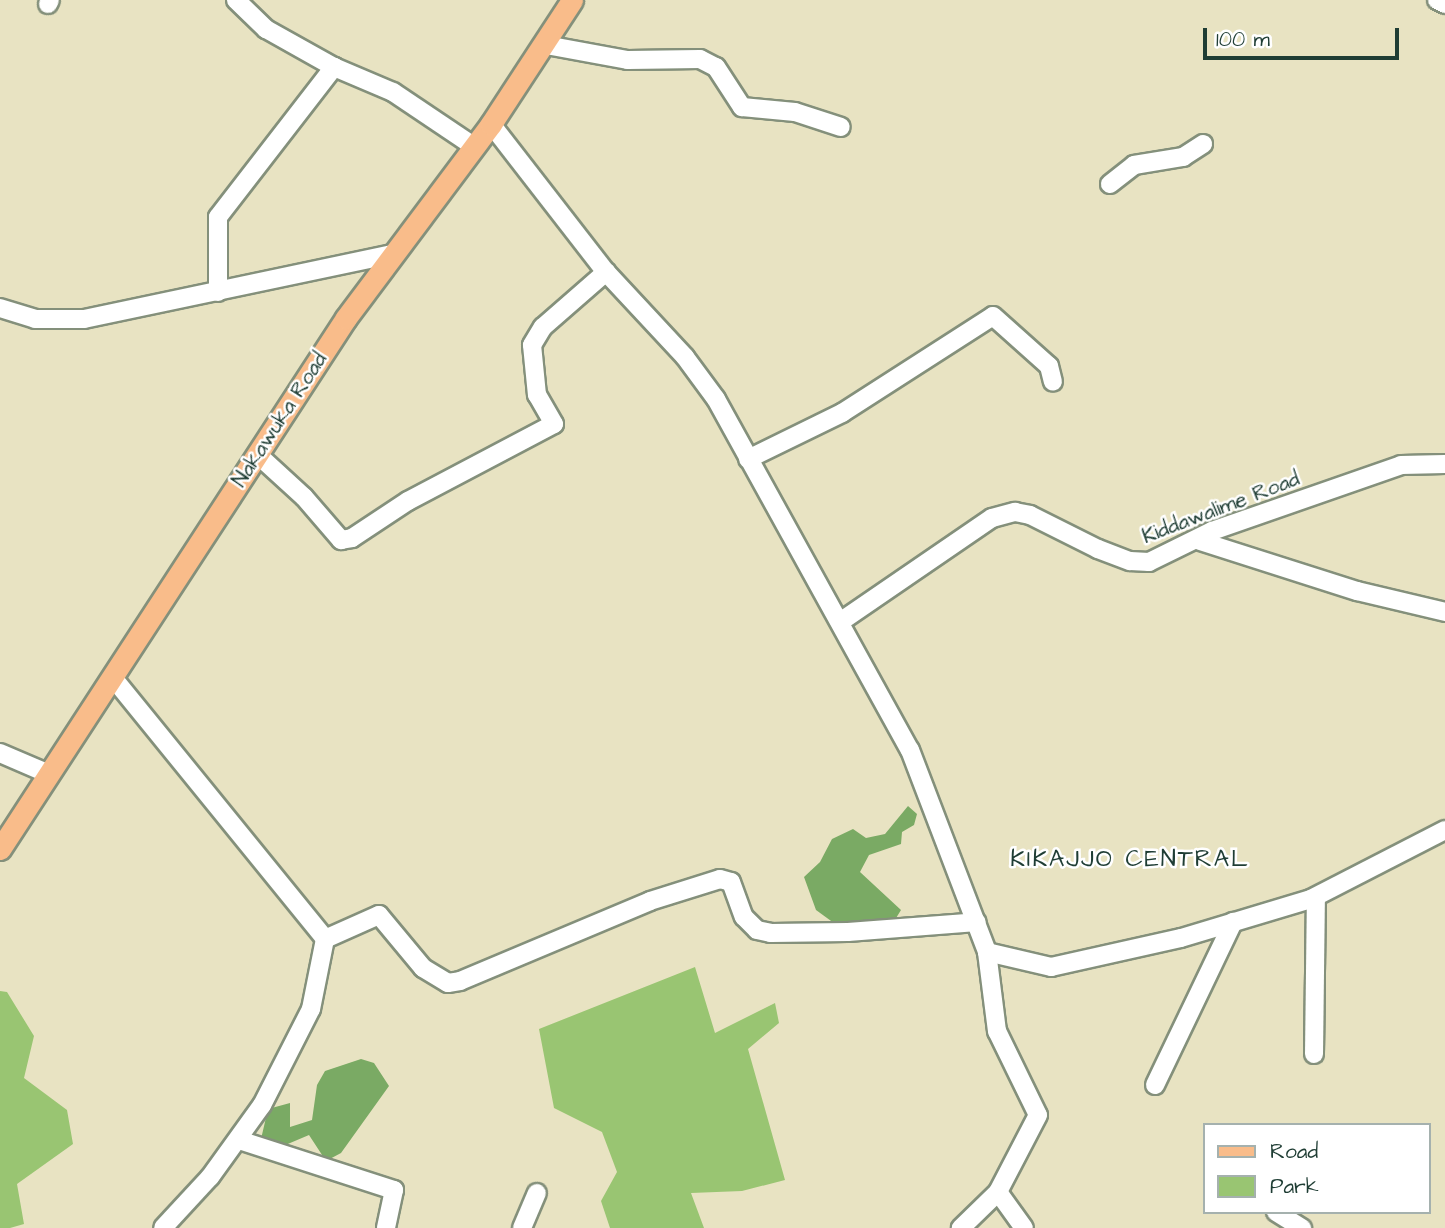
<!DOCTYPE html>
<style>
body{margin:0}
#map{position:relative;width:1445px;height:1228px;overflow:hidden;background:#e8e3c2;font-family:"Architects Daughter",sans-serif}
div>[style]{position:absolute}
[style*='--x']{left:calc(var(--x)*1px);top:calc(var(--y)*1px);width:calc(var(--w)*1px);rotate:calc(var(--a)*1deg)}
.green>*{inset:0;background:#99c572}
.forest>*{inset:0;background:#7aaa64}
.roads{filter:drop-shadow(2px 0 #84907b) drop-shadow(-2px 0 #84907b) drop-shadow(0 2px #84907b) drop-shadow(0 -2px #84907b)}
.minor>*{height:18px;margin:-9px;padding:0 9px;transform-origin:9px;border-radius:9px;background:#fff}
.major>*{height:21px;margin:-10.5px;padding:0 10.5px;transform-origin:10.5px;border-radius:10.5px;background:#f9bc8a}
span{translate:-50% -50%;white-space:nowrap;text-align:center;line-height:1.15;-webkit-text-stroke:5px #fff;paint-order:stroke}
.street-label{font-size:21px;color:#1f3d34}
.quarter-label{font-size:24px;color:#1f3d34;letter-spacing:2px}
.legend{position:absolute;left:1203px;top:1123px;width:228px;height:91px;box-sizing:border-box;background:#fff;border:2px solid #a5b1ae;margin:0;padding:9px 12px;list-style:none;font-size:21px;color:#1f3d34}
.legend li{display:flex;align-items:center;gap:14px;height:35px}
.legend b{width:35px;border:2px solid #a5b1ae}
.scale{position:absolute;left:1203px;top:28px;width:196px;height:32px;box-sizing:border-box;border:4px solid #1f3d34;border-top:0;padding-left:9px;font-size:21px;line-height:24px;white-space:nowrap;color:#1f3d34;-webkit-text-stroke:5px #fff;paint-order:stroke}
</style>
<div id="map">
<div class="green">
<div style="clip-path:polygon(695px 967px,715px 1033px,775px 1003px,779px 1023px,748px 1049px,785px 1180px,742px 1191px,691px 1193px,704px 1228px,610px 1228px,601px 1201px,617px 1172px,602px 1132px,554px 1108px,539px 1029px)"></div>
<div style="clip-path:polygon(0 991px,7px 992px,34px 1036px,24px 1078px,67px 1110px,73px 1144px,17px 1184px,24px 1224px,10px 1228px,0 1228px)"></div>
</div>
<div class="forest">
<div style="clip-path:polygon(908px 806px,917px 814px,914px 825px,902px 832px,901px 844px,869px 855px,860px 872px,901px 910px,893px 923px,838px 926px,816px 910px,804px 877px,820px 862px,832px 839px,853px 829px,866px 838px,885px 834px)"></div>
<div style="clip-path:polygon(361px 1059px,374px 1063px,389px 1086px,341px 1153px,326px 1161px,309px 1135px,283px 1146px,261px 1139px,268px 1109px,290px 1103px,290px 1127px,312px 1120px,317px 1085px,325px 1071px)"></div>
</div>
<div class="roads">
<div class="minor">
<div style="--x:236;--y:0;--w:42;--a:44"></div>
<div style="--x:266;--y:29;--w:78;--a:29.2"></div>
<div style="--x:334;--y:67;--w:64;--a:23"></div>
<div style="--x:393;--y:92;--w:99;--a:33.9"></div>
<div style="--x:1437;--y:0;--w:9;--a:27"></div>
<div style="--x:48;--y:4;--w:4;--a:-63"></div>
<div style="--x:546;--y:45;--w:83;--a:10.4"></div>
<div style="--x:628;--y:60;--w:72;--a:-0.8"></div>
<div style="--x:700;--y:59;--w:18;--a:27"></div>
<div style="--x:716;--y:67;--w:48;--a:57"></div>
<div style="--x:742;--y:107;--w:53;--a:5.4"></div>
<div style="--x:795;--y:112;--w:48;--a:18.1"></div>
<div style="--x:491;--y:124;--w:187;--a:52.2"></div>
<div style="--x:606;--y:272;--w:116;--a:47.1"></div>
<div style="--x:685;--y:357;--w:52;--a:53.6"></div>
<div style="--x:716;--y:399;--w:401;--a:61.1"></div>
<div style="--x:910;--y:750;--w:216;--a:69.1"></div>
<div style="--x:987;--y:952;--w:80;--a:82.8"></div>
<div style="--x:997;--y:1031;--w:93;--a:64"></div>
<div style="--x:1038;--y:1115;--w:87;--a:117.5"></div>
<div style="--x:998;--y:1192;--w:52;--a:135.8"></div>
<div style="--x:1110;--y:184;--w:31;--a:-38"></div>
<div style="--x:1134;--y:165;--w:50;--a:-9.3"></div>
<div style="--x:1183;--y:157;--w:24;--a:-33"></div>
<div style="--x:218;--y:292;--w:75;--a:-90"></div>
<div style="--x:218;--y:217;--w:190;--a:-52.3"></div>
<div style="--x:0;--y:308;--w:37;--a:17"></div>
<div style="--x:35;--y:319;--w:49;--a:0"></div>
<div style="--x:84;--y:319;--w:316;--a:-11.9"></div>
<div style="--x:258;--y:455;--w:62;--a:42.4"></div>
<div style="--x:304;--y:497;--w:57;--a:49.3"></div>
<div style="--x:341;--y:540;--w:11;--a:-10"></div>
<div style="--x:352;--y:538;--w:67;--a:-33.5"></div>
<div style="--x:408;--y:501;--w:165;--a:-27.8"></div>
<div style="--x:554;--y:424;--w:34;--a:-120"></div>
<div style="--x:537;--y:395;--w:50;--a:-95.7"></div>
<div style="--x:532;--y:345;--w:21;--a:-59"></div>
<div style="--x:543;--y:327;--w:84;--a:-41.1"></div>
<div style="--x:748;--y:459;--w:105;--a:-26.1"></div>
<div style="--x:842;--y:413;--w:179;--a:-32.7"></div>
<div style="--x:993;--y:316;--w:75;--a:41.8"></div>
<div style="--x:1049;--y:366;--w:16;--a:76"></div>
<div style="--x:1200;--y:541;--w:165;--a:17.7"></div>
<div style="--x:1357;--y:591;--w:90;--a:13.4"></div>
<div style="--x:840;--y:622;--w:184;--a:-34.4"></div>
<div style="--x:992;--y:518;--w:24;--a:-15"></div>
<div style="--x:1015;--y:512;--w:15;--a:11"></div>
<div style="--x:1030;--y:515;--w:76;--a:26.6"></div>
<div style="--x:1098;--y:549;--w:34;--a:21"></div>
<div style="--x:1130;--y:561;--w:19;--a:3"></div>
<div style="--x:1149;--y:562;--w:70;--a:-26.2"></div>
<div style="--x:1212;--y:531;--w:200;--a:-19.2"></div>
<div style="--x:1401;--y:465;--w:44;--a:-1.3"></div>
<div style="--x:114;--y:679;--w:335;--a:50.9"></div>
<div style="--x:325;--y:939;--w:71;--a:101.3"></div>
<div style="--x:311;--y:1009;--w:108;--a:117"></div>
<div style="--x:262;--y:1105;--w:89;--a:125.8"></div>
<div style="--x:210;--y:1177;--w:69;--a:132.7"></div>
<div style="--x:0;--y:753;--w:53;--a:23.2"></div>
<div style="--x:325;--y:939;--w:59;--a:-24"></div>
<div style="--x:379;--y:915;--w:69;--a:50.3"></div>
<div style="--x:423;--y:968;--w:29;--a:31"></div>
<div style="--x:448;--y:983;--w:12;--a:-9"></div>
<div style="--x:460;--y:981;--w:206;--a:-22.8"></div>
<div style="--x:650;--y:901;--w:73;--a:-17.4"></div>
<div style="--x:720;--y:879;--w:11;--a:15"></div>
<div style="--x:731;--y:882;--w:37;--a:70"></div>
<div style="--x:744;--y:917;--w:18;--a:45"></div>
<div style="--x:757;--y:930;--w:14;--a:12"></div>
<div style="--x:771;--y:933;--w:77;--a:-0.7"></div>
<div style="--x:848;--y:932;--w:129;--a:-4.4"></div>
<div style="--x:987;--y:952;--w:66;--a:13.2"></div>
<div style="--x:1051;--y:967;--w:133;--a:-12.6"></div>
<div style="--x:1181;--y:938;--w:136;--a:-16.7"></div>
<div style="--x:1311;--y:899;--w:151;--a:-27.2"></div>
<div style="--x:1314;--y:1054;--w:157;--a:-89.3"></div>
<div style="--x:1155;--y:1085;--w:181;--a:-64.4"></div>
<div style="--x:239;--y:1140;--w:163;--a:17.9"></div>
<div style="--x:394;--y:1190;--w:39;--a:102"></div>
<div style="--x:998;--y:1192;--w:44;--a:54.2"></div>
<div style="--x:1276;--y:1212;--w:31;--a:32"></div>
<div style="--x:522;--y:1228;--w:38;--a:-67"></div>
</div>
<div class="major">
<div style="--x:0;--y:849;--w:634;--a:-56.91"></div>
<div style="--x:346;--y:318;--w:242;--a:-53.2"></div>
<div style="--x:491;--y:124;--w:148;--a:-56.8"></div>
</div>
</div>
<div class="street-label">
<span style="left:280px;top:420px;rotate:-57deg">Nakawuka Road</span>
<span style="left:1221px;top:508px;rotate:-21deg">Kiddawalime Road</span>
</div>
<div class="quarter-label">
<span style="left:1130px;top:860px">KIKAJJO CENTRAL</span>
</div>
<ul class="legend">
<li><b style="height:9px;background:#f9bc8a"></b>Road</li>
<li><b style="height:19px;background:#99c572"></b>Park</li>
</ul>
<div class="scale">100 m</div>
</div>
